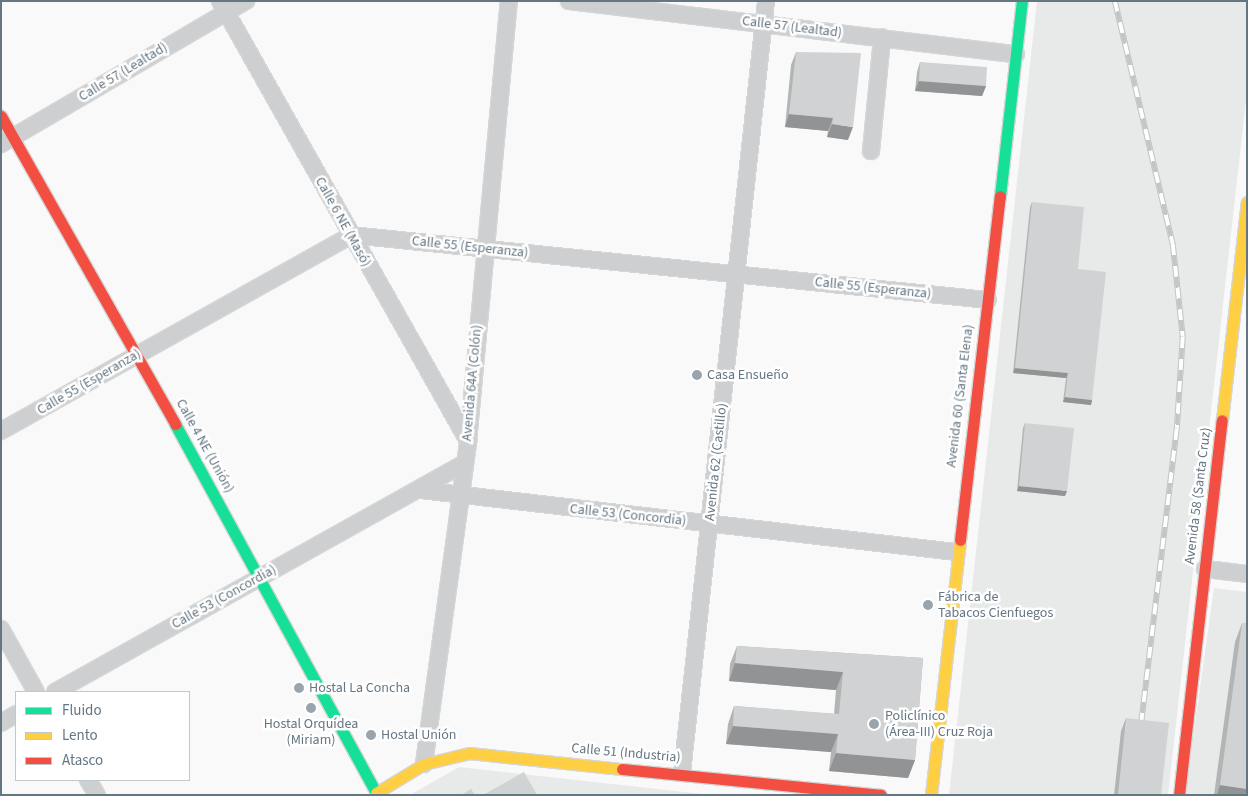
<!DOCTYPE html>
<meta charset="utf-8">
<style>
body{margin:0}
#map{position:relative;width:1248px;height:796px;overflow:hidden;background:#f9f9f9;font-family:"Source Sans 3",sans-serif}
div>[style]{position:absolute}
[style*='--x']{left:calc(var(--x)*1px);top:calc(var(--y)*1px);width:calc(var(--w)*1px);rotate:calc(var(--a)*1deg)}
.built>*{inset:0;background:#e8e9e9}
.roads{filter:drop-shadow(1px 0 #d5d6d7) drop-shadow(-1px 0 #d5d6d7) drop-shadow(0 1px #d5d6d7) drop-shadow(0 -1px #d5d6d7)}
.street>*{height:16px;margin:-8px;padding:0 8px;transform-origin:8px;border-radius:8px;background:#cecfd0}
.fast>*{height:11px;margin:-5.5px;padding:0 5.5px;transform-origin:5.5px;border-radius:5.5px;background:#16e098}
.slow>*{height:11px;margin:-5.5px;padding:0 5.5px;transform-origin:5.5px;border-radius:5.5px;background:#ffcf43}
.jam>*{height:11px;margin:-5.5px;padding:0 5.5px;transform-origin:5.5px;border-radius:5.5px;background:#f24e42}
.rail>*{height:5.5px;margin-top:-2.75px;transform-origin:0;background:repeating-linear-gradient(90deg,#fff 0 11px,#c3c5c6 0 22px);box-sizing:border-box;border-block:1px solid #c3c5c6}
.wall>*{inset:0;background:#b3b5b5}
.shaded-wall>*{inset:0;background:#929394}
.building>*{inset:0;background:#d0d2d3}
.dots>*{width:14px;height:14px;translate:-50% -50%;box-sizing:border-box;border:2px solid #fff;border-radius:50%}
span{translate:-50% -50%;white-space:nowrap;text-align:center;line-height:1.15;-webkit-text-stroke:5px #fff;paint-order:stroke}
.street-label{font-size:14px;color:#657683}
.poi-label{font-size:14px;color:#657683}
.left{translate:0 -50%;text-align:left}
.frame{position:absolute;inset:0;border:2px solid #657683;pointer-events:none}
.legend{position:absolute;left:15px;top:691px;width:175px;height:90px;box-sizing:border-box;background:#fff;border:1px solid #c1c8cd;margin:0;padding:6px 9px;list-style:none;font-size:15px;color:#657683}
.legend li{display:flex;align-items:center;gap:10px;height:25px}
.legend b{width:25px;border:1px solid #c1c8cd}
</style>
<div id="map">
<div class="built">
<div style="clip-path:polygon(1037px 1px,1247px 1px,1247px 91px,1168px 795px,949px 795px)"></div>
<div style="clip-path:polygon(1214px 588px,1247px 592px,1247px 795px,1185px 795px)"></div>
<div style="clip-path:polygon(459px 767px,712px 795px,410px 795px)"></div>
</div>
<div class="roads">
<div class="street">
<div style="--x:220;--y:1;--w:505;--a:60.59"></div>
<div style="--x:569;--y:1;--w:450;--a:6.8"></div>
<div style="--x:1;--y:144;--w:284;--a:-30.3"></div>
<div style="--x:871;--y:151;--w:114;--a:-84.4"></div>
<div style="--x:1;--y:431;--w:401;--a:-29.2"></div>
<div style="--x:351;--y:235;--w:640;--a:5.83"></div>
<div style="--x:420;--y:490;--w:540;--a:6.6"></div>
<div style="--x:1205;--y:569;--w:42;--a:6.8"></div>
<div style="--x:1;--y:629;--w:72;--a:60.9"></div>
<div style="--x:55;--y:692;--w:467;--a:-29.2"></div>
<div style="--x:1;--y:723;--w:17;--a:-31"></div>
<div style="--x:424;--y:764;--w:326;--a:-82.2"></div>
<div style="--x:468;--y:441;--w:442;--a:-84.7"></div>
<div style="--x:682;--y:773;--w:777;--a:-83.79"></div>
<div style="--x:88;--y:780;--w:17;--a:59"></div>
</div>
<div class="fast">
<div style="--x:1000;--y:196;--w:196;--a:-83.6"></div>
<div style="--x:175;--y:424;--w:420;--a:61.4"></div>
</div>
<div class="slow">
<div style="--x:1222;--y:420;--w:219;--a:-83.5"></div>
<div style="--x:376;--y:793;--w:56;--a:-31.1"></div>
<div style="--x:424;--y:764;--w:46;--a:-13.7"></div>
<div style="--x:469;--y:753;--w:154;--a:6"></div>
<div style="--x:931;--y:795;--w:257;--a:-83.5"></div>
</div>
<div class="jam">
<div style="--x:1;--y:116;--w:354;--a:60.5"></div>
<div style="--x:960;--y:540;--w:346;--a:-83.4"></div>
<div style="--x:622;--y:769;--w:260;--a:5.7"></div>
<div style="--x:1179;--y:795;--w:377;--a:-83.5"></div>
</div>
</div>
<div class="rail">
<div style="--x:1115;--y:1;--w:250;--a:76.6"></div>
<div style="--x:1173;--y:244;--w:94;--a:83.9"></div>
<div style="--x:1183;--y:337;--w:92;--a:93.7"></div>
<div style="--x:1177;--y:429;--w:306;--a:96.9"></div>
</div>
<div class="wall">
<div style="clip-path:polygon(796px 52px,848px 140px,827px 137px,828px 131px,785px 127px,791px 65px)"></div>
<div style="clip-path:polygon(920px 62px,986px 86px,982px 96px,915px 91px,917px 72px)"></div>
<div style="clip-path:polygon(1032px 202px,1078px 269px,1092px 400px,1091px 405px,1063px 402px,1066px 378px,1013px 373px,1030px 207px)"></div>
<div style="clip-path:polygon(1025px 423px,1065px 496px,1017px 491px,1023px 428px)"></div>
<div style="clip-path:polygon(1242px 623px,1247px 623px,1247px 791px,1245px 795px,1214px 795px,1235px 642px)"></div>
<div style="clip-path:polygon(737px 646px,923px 658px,915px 760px,908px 778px,829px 771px,831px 752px,726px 744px,728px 724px,734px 706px,834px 714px,836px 690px,729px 681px,730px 664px)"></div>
<div style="clip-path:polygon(1126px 718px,1161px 795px,1114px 795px,1121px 731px)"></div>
</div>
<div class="shaded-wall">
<div style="clip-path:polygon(919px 81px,986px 86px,982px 96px,915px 91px)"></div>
<div style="clip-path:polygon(789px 114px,833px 118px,828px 131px,785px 127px)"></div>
<div style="clip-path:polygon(832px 124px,853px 127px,848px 140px,827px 137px)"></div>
<div style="clip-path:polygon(1015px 368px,1068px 373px,1066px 378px,1013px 373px)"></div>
<div style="clip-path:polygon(1065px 397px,1092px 400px,1091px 405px,1063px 402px)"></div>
<div style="clip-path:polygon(1019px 486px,1067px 491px,1065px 496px,1017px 491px)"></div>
<div style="clip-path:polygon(735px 663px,843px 672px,836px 690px,729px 681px)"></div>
<div style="clip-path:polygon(733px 726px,838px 734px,831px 752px,726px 744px)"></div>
<div style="clip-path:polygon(836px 753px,915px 760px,908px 778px,829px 771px)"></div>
<div style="clip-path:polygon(1220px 785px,1247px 789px,1247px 791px,1245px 795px,1217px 795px)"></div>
</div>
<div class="building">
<div style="clip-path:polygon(796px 52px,861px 53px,853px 127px,832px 124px,833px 118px,789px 114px)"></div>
<div style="clip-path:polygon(920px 62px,987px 67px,986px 86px,919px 81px)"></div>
<div style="clip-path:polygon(1032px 202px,1084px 207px,1078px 269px,1106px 272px,1092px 400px,1065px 397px,1068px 373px,1015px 368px)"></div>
<div style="clip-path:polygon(1025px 423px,1074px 428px,1067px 491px,1019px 486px)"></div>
<div style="clip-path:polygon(1242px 623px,1247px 623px,1247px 789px,1220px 785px)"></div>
<div style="clip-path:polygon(737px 646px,923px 658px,915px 760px,836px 753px,838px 734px,733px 726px,734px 706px,839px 714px,843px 672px,735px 663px)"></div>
<div style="clip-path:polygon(1126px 718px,1169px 723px,1161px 795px,1118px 795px)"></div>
<div style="clip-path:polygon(524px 772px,537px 795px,483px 795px)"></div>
<div style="clip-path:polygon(471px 789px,475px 795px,461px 795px)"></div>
</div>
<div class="dots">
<div style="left:697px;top:375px;background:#99a4ac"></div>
<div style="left:928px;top:605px;background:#99a4ac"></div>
<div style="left:299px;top:688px;background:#99a4ac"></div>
<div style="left:311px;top:708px;background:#99a4ac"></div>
<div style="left:874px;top:724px;background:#99a4ac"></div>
<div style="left:371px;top:735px;background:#99a4ac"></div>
</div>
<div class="street-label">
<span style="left:792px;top:27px;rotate:7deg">Calle 57 (Lealtad)</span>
<span style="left:123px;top:72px;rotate:-31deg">Calle 57 (Lealtad)</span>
<span style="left:343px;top:222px;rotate:61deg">Calle 6 NE (Masó)</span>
<span style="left:470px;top:247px;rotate:6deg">Calle 55 (Esperanza)</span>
<span style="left:873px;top:288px;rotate:6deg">Calle 55 (Esperanza)</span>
<span style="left:89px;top:382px;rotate:-30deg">Calle 55 (Esperanza)</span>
<span style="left:472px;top:383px;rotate:-85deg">Avenida 64A (Colón)</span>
<span style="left:960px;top:396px;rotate:-83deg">Avenida 60 (Santa Elena)</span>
<span style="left:205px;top:446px;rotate:61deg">Calle 4 NE (Unión)</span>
<span style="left:716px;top:462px;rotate:-84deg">Avenida 62 (Castillo)</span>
<span style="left:1198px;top:496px;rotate:-83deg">Avenida 58 (Santa Cruz)</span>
<span style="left:628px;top:515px;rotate:6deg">Calle 53 (Concordia)</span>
<span style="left:224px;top:597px;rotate:-29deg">Calle 53 (Concordia)</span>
<span style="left:626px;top:753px;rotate:5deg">Calle 51 (Industria)</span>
</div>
<div class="poi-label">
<span class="left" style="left:707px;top:375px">Casa Ensueño</span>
<span class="left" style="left:938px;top:605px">Fábrica de<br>Tabacos Cienfuegos</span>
<span class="left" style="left:309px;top:688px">Hostal La Concha</span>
<span class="left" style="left:885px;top:724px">Policlínico<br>(Área-III) Cruz Roja</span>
<span style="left:311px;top:732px">Hostal Orquídea<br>(Miriam)</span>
<span class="left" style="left:381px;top:735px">Hostal Unión</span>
</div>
<div class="frame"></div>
<ul class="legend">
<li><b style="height:6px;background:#16e098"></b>Fluido</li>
<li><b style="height:6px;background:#ffcf43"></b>Lento</li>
<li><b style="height:6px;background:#f24e42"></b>Atasco</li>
</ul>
</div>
